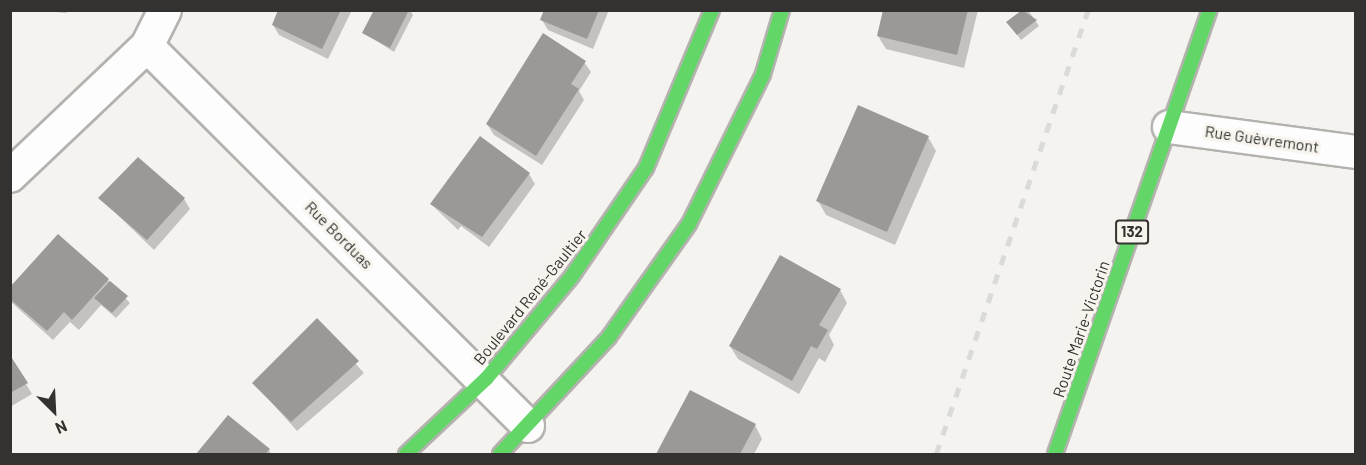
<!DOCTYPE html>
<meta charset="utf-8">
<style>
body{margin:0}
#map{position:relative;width:1366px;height:465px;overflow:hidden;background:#f5f3ef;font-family:Barlow,sans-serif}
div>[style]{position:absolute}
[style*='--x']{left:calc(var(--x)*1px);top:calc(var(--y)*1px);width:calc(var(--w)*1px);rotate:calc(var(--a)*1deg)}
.shadow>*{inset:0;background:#0003}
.building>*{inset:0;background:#9a9996}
.roads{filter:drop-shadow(2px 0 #b4b2af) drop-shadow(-2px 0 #b4b2af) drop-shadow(0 2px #b4b2af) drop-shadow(0 -2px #b4b2af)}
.street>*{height:32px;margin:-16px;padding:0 16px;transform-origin:16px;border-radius:16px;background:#fefdfd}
.fast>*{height:14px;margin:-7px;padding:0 7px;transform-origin:7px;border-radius:7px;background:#63d668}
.rail>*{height:4.5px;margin-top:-2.25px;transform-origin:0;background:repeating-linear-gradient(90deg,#dadad8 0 10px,transparent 0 20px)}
span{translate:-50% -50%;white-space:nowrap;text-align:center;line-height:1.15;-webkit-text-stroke:6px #f7f4ed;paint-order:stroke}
.shield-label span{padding:2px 4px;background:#f7f4ed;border:2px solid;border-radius:4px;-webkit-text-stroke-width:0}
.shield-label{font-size:15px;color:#343230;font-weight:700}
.street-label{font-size:16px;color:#343230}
.frame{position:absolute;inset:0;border:12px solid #343230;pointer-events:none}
.north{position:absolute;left:24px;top:381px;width:60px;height:60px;-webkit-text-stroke:4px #f7f4ed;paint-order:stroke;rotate:156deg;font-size:16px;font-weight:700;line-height:24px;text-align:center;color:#343230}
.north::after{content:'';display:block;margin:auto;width:21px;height:27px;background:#343230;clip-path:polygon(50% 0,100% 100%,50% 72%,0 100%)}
</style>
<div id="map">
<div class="shadow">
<div style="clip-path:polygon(33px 10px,67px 10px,67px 13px)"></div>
<div style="clip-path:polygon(280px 10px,352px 10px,328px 59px,279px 35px,273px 25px)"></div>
<div style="clip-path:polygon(376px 10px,410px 10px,413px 15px,394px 52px,364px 33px)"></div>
<div style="clip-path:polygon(546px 10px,609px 10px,593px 49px,548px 30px,542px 20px)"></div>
<div style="clip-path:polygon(884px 10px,978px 10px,964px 68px,886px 49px,878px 36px)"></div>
<div style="clip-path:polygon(1028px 10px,1039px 26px,1021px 40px,1008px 23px)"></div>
<div style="clip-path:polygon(584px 62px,591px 72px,579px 91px,584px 100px,542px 165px,494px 135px,487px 124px)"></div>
<div style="clip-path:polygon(928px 137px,936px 151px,895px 245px,826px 215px,818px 201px)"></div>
<div style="clip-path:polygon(529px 174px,535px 184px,489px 247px,461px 226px,458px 230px,431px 204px)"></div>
<div style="clip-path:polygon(100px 198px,184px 199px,190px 209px,154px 250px)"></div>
<div style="clip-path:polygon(108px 280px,130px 303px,116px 318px,101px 305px,79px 330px,70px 322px,53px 340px,10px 301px,10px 289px)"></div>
<div style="clip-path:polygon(840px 290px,847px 303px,829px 335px,834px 345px,825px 362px,819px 358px,799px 394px,738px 359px,730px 346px)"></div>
<div style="clip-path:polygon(317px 321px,364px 373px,297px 431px,254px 383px)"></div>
<div style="clip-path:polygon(10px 358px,32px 394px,10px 407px)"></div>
<div style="clip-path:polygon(691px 392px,755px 425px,762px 439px,754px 454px,657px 454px)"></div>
<div style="clip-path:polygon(228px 417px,269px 450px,271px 454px,198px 454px)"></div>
</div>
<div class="building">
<div style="clip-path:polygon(278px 10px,341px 10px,322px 49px,272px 25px)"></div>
<div style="clip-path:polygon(374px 10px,409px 10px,390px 48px,362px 33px)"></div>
<div style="clip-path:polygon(544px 10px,599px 10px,587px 39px,540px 20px)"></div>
<div style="clip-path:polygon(883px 10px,968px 10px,957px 55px,877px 36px)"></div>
<div style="clip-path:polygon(1022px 10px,1037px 20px,1017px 35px,1006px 22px)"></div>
<div style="clip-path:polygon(543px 33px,586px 61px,571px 84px,579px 89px,536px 156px,486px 124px)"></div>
<div style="clip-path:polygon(858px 105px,929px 136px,887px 232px,816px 201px)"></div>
<div style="clip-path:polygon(480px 136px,530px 173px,482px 237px,430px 204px)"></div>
<div style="clip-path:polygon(138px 157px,185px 198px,147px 240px,98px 198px)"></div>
<div style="clip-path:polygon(58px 234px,109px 279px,72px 320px,64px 312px,47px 331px,10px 299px,10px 287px)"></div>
<div style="clip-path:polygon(780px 255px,841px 289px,819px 325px,828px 330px,817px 349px,811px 346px,792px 381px,729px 346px)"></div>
<div style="clip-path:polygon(110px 281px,128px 296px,112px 313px,94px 298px)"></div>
<div style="clip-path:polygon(317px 318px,359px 361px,291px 422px,252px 383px)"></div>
<div style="clip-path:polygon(10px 355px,28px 383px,10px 393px)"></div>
<div style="clip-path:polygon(690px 390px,756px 424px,740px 454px,656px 454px)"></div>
<div style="clip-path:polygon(228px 415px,270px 449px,265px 454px,196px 454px)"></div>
</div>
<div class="roads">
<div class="street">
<div style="--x:147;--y:46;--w:538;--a:44.92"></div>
<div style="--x:1169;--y:127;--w:189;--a:7.6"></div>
<div style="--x:10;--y:176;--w:189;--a:-43.5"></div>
<div style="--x:147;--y:46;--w:40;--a:-63.4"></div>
</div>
<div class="fast">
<div style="--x:406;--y:454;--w:110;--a:-43.2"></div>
<div style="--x:486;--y:379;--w:134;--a:-50.1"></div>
<div style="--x:572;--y:276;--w:131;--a:-55.6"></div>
<div style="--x:646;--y:168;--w:171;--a:-67.3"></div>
<div style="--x:500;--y:454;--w:160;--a:-47"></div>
<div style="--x:609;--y:337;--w:138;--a:-54.7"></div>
<div style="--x:689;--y:224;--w:167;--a:-63.7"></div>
<div style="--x:763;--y:74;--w:67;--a:-73.5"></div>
<div style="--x:1055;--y:454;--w:470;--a:-70.8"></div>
</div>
</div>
<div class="rail">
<div style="--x:936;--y:454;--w:469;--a:-71.1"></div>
</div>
<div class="shield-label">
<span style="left:1132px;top:232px">132</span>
</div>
<div class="street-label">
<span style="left:1262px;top:139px;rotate:8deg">Rue Guèvremont</span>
<span style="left:339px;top:235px;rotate:45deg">Rue Borduas</span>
<span style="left:530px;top:297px;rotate:-51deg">Boulevard René-Gaultier</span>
<span style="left:1081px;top:329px;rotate:-71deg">Route Marie-Victorin</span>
</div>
<div class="frame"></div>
<div class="north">N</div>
</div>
